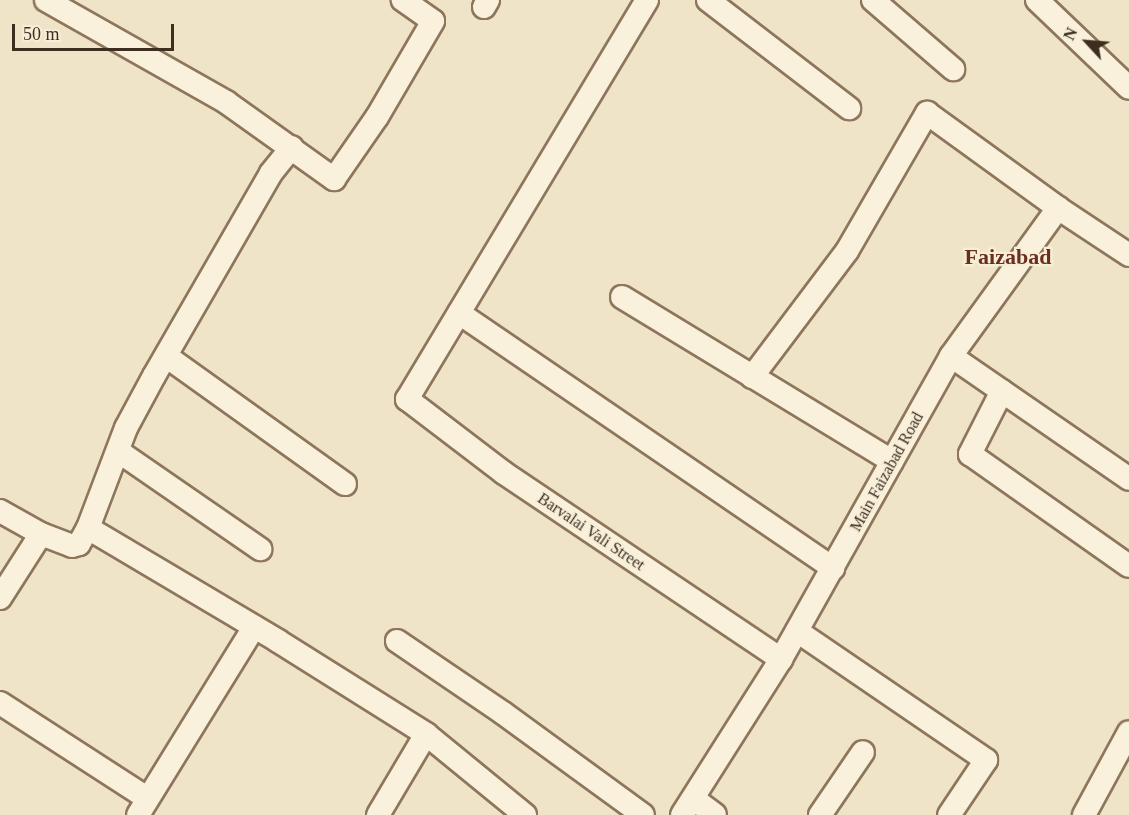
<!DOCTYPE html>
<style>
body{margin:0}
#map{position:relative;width:1129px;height:815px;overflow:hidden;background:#f0e4c8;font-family:Georgia,serif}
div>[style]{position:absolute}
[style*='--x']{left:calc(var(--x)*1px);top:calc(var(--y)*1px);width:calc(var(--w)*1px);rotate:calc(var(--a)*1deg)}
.roads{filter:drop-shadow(2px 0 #8d765c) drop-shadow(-2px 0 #8d765c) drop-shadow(0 2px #8d765c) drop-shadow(0 -2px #8d765c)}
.street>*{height:22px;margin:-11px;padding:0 11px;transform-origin:11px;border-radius:11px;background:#faf1dc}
span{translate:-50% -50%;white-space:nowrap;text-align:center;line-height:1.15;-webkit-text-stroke:4.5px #f7eed8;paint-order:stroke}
.street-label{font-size:16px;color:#3d2e20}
.district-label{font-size:22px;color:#6b2e1e;font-weight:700}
.north{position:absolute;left:1057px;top:12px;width:60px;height:60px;-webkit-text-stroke:4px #f7eed8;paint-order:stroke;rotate:296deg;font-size:16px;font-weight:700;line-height:24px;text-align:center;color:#3d2e20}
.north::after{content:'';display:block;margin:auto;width:21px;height:27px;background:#3d2e20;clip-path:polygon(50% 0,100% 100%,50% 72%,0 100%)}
.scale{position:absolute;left:12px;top:24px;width:162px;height:27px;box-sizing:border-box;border:3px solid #3d2e20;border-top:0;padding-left:8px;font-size:18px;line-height:21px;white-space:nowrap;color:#3d2e20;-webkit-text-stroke:4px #f7eed8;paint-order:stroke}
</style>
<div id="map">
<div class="roads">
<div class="street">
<div style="--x:46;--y:0;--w:207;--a:29.5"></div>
<div style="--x:226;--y:102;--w:133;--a:35.5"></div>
<div style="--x:334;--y:179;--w:75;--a:-55.3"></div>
<div style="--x:377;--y:117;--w:111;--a:-59.7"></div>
<div style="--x:433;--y:21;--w:37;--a:-145"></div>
<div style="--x:647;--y:0;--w:466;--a:121"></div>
<div style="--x:407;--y:399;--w:122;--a:37.3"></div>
<div style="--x:504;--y:473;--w:334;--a:33.9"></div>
<div style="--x:708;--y:0;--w:178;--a:37.5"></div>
<div style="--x:873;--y:0;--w:106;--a:40.8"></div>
<div style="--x:1037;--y:0;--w:127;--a:43.7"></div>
<div style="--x:484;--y:7;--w:8;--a:-60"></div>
<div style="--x:622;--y:297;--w:316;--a:31.3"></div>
<div style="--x:459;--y:313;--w:453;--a:34.3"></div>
<div style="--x:166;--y:356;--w:220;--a:35.6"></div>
<div style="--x:951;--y:356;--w:216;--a:34.6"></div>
<div style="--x:752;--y:377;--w:158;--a:-53"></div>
<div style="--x:847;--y:251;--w:160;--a:-59.9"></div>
<div style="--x:927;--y:113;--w:162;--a:35.9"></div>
<div style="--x:1002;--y:391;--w:71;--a:116.9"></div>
<div style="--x:970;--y:454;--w:194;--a:35.2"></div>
<div style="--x:118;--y:451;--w:173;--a:34.6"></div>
<div style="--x:0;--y:511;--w:47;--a:29.3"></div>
<div style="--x:41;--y:534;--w:33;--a:21"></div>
<div style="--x:72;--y:546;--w:7;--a:-16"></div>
<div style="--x:79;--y:544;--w:18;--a:-61"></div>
<div style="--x:88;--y:528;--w:107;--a:-69.2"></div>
<div style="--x:126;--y:428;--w:59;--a:-61.7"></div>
<div style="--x:154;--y:376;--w:234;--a:-60"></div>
<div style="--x:271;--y:173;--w:33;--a:-51"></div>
<div style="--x:88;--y:528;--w:221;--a:30.7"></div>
<div style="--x:278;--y:641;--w:175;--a:32.1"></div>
<div style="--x:426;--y:734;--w:128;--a:39.3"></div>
<div style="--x:0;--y:598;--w:76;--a:-57.4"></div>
<div style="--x:797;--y:631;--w:229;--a:34.3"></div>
<div style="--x:986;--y:760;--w:66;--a:123.9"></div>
<div style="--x:397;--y:641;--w:128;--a:34.2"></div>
<div style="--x:503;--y:713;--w:173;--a:36.1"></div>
<div style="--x:0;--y:703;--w:175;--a:32.9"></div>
<div style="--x:694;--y:799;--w:26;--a:37"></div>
<div style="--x:138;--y:815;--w:221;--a:-58.3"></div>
<div style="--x:378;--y:815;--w:94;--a:-59.3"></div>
<div style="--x:682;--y:815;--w:185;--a:-57.6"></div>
<div style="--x:781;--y:659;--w:347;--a:-60.7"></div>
<div style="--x:951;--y:356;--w:183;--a:-54.1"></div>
<div style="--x:1058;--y:208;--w:85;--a:33.5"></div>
<div style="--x:820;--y:815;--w:76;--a:-55.7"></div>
<div style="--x:1084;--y:815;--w:94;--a:-61.5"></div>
</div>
</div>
<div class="street-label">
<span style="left:887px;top:472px;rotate:-61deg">Main Faizabad Road</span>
<span style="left:591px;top:532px;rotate:34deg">Barvalai Vali Street</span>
</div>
<div class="district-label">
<span style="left:1008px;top:257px">Faizabad</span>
</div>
<div class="north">N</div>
<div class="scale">50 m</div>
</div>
